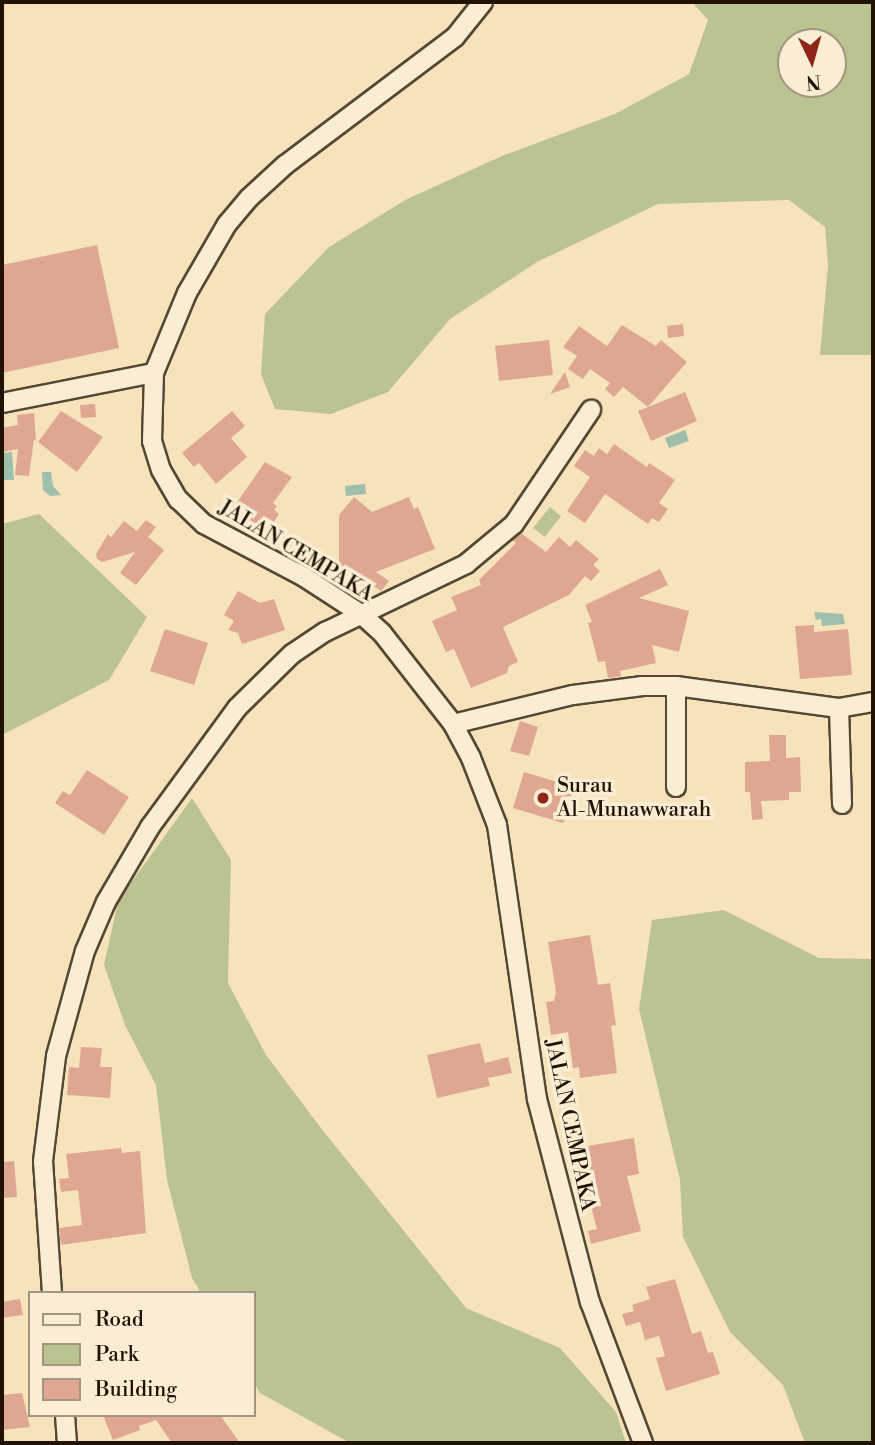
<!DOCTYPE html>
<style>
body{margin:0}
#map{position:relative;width:875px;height:1445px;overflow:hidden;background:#f6e3bb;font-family:"Libre Bodoni",serif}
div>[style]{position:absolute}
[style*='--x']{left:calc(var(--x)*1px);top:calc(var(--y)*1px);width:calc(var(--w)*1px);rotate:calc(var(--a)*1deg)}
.green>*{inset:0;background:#bbc491}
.water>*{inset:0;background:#9dbfab}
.building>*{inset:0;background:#dfa791}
.roads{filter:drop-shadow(2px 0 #564732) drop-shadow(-2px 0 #564732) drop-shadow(0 2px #564732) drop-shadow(0 -2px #564732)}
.minor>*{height:18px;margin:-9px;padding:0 9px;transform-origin:9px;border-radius:9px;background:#f9edd3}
.dots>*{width:19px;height:19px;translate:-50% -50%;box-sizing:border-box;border:4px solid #f9edd3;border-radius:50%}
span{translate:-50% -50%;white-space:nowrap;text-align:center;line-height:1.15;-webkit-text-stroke:7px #f9edd3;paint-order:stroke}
.street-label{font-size:21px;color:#211304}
.poi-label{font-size:21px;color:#211304}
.left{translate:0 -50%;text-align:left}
.frame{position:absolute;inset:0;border:4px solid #211304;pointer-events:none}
.legend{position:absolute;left:28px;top:1291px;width:228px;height:126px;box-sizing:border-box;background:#f9edd3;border:2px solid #a39680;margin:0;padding:9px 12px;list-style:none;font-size:21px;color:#211304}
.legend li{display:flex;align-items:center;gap:14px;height:35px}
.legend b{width:35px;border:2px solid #a39680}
.north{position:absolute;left:777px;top:28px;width:70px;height:70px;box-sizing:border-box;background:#f9edd3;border:2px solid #a39680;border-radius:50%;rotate:175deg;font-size:19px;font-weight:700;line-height:28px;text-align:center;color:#211304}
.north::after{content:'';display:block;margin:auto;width:24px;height:32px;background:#8f2418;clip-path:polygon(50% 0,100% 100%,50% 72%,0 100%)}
</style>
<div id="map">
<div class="green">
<div style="clip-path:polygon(evenodd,692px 2px,873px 2px,873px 355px,820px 355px,828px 265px,825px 227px,789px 200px,658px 204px,537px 262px,450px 319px,388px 392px,331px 414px,275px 409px,261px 374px,265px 314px,329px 247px,407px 199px,502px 156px,615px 114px,689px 74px,708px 20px,692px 2px,791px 42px,833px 42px,833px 84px,791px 84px,791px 42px)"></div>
<div style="clip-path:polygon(550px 507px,561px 516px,545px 537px,533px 528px)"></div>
<div style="clip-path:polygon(39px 514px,147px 617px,109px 680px,2px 735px,2px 524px)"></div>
<div style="clip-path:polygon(192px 798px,231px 860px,228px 983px,266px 1055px,324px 1132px,466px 1308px,560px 1348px,616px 1412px,626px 1443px,350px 1443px,260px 1393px,254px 1383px,254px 1293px,201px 1293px,192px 1278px,167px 1180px,156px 1085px,125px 1025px,104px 965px,118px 901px)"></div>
<div style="clip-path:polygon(724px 910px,819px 958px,873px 959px,873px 1443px,805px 1443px,783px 1385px,730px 1332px,683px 1237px,680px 1180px,639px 1009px,652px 920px)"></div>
</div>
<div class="water">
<div style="clip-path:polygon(685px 430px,689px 441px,669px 448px,665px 438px)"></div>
<div style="clip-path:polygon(12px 452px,14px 480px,2px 480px,2px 453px)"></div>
<div style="clip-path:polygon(42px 472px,51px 472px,53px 486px,61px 495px,50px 496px,43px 490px)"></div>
<div style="clip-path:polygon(365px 484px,366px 494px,346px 496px,345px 486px)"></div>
<div style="clip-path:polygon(814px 612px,843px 614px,845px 624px,822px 626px,821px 619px,816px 620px)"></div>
</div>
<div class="building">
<div style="clip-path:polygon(97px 245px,119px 348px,2px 373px,2px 265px)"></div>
<div style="clip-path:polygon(683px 324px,684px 336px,668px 338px,667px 326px)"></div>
<div style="clip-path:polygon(622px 325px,656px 346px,661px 340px,687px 362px,648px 407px,685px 392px,697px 421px,651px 441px,638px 411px,648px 407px,623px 387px,614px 397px,605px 389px,610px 383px,590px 369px,583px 379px,568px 369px,577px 356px,563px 347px,579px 326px,607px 346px)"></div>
<div style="clip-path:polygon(549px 340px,553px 375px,499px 381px,495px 346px)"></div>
<div style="clip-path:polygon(565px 372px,570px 387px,550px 394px)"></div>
<div style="clip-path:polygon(95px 404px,96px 417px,81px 418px,80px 405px)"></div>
<div style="clip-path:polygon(61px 411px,103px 437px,77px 472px,38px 442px)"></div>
<div style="clip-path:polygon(232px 411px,245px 426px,231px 438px,247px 457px,216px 484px,199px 463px,194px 467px,182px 453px)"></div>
<div style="clip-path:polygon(34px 413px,36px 441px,34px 439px,29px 476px,15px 475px,18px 449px,2px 452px,2px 428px,18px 425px,17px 415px)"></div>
<div style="clip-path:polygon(614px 444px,647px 467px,649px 463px,675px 480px,659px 503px,668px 509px,659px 522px,652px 518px,648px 524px,605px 494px,585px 523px,567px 511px,590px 477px,574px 466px,585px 450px,594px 456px,599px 448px,607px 454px)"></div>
<div style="clip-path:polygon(265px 462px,292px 477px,273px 503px,277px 506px,274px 510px,279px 514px,265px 535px,259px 531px,255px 536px,237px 523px,240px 517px,231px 511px)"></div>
<div style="clip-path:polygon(354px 497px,372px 512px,409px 497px,414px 509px,418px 507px,435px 549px,376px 572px,389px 581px,381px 591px,367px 581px,356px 582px,339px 564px,339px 515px)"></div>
<div style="clip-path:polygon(146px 520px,156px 527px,148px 537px,164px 550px,136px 585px,120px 573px,135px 552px,102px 562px,97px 559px,96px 554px,108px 534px,111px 537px,124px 521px,137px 531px)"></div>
<div style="clip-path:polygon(521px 533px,546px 552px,559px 537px,570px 547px,576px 540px,599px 559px,593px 565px,600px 571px,591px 581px,585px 576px,569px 595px,503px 627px,518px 662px,509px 666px,507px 673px,471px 688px,454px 649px,446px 652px,432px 621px,457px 610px,451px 597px,481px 585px,479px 580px,516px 543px,512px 540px)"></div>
<div style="clip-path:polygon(660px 569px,668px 585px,639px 598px,689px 611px,679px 652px,652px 645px,656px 663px,620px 671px,621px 676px,608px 678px,605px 661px,598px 662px,588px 623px,592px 622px,585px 605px)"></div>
<div style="clip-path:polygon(238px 591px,260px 603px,274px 599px,285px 630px,242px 644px,238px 633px,228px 630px,234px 621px,224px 615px)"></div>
<div style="clip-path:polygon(814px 625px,814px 632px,848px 629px,852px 675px,800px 679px,795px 626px)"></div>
<div style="clip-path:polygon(165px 629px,208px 643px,194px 685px,150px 671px)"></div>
<div style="clip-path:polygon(520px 721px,538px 727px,529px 756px,510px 751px)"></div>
<div style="clip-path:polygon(769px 735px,786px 735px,786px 758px,800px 757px,801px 792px,789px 792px,789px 800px,761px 801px,763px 819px,752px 820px,750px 792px,745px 792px,745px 762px,770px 761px)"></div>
<div style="clip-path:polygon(87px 770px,129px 797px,104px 835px,55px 803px,63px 791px,70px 795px)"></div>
<div style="clip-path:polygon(524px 772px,574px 787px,563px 823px,513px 808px)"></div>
<div style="clip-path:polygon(590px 935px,598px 985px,610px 983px,616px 1025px,611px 1026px,617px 1073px,580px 1078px,579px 1067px,573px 1068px,568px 1032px,551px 1035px,546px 1002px,554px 1001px,556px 992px,548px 942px)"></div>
<div style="clip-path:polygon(480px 1043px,485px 1063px,508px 1057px,512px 1073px,488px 1078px,490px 1086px,437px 1098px,427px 1055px)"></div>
<div style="clip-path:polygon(81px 1047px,102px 1048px,100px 1067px,112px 1067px,110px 1098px,67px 1095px,69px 1067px,79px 1068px)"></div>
<div style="clip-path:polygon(634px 1138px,639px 1174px,627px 1176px,641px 1231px,591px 1244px,588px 1231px,597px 1229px,590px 1203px,597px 1201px,594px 1177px,579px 1180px,576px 1167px,591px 1164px,588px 1146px)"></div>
<div style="clip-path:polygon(121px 1148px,122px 1153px,140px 1151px,146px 1233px,61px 1245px,59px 1228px,82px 1225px,78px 1190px,61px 1192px,59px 1179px,69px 1178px,66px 1154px)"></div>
<div style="clip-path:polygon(14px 1161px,17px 1197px,2px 1198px,2px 1162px)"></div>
<div style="clip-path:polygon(675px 1279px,692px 1334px,701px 1331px,708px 1353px,713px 1352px,720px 1374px,666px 1391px,656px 1358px,665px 1356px,659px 1336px,645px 1340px,640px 1322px,626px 1326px,622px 1314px,634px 1311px,632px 1305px,650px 1299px,646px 1287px)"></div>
<div style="clip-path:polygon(20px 1299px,23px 1315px,2px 1318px,2px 1302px)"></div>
<div style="clip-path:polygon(22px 1393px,30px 1427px,2px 1430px,2px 1395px)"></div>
<div style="clip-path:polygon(103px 1415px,220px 1415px,240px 1443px,172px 1443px,156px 1420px,139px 1426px,140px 1430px,113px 1440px)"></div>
</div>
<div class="roads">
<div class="minor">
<div style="--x:483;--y:2;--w:45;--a:128.7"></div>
<div style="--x:455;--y:37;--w:213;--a:143"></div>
<div style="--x:285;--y:165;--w:49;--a:137.5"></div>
<div style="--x:249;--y:198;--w:34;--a:130"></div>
<div style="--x:227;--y:224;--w:80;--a:120.1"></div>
<div style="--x:187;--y:293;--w:87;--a:112.4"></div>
<div style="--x:154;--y:373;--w:68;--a:91.7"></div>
<div style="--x:152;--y:441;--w:30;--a:73"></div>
<div style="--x:161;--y:470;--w:34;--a:60"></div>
<div style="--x:178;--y:499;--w:36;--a:44"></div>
<div style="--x:204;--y:524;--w:113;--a:27.9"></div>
<div style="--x:304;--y:577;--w:68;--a:33"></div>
<div style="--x:361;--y:614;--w:28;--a:42"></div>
<div style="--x:382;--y:633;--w:115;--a:52"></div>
<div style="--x:453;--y:724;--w:38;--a:62"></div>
<div style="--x:471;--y:758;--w:72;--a:68.8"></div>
<div style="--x:497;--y:825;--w:277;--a:81.7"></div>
<div style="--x:537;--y:1099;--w:210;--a:75.4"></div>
<div style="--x:590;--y:1302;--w:151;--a:69.4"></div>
<div style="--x:2;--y:403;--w:155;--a:-11.2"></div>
<div style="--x:839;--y:708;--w:96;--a:88.2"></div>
<div style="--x:453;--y:724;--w:123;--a:-13.6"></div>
<div style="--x:573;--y:695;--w:70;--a:-7.4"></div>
<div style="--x:642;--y:686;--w:34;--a:0"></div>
<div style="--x:676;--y:686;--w:164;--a:7.7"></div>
<div style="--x:839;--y:708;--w:35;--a:-10"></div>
<div style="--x:676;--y:787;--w:101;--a:-90"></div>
<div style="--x:52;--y:1293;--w:132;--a:-93.9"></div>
<div style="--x:43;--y:1161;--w:106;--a:-82.9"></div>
<div style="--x:56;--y:1056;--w:109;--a:-74.6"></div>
<div style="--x:85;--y:951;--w:53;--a:-66.8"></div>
<div style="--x:106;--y:902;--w:87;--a:-59.6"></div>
<div style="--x:150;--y:827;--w:147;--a:-53.8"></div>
<div style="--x:237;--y:708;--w:77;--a:-44.5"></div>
<div style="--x:292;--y:654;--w:40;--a:-34"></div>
<div style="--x:325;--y:632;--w:157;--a:-25.7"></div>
<div style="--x:466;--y:564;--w:62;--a:-39.8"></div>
<div style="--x:514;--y:524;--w:138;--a:-56"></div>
<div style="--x:65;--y:1415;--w:28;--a:86"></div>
</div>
</div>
<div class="dots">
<div style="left:543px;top:798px;background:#8f2418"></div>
</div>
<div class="street-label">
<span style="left:296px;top:551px;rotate:31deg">JALAN CEMPAKA</span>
<span style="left:570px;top:1125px;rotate:78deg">JALAN CEMPAKA</span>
</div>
<div class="poi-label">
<span class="left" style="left:557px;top:798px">Surau<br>Al-Munawwarah</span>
</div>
<div class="frame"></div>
<ul class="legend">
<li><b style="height:9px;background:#f9edd3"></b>Road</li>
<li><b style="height:19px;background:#bbc491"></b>Park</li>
<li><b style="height:19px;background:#dfa791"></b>Building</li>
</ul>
<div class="north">N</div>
</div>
